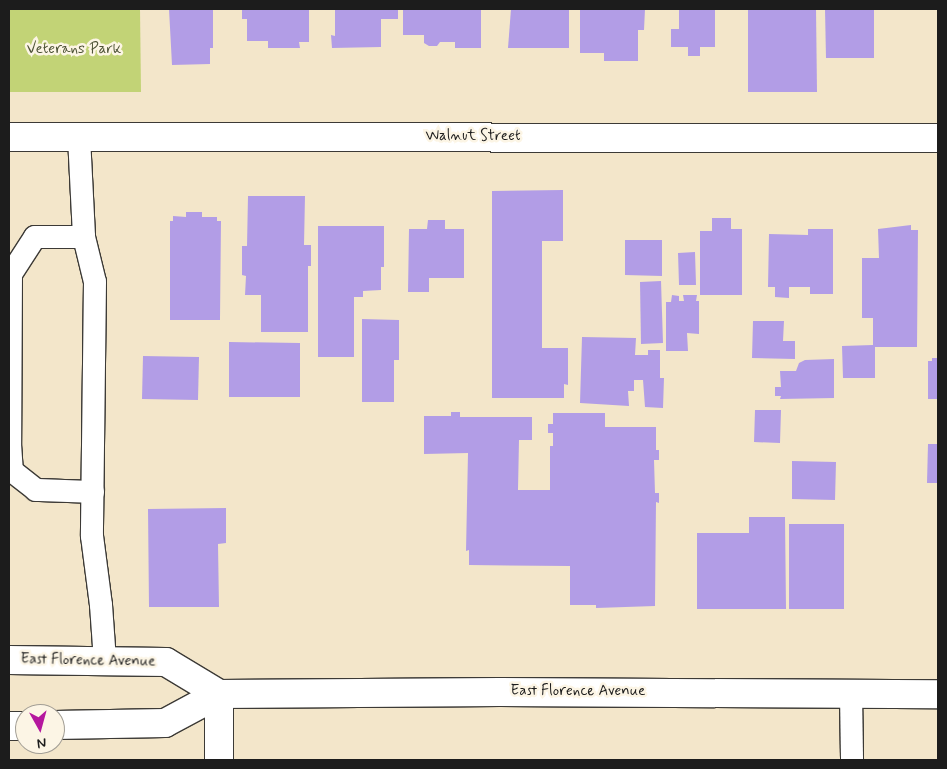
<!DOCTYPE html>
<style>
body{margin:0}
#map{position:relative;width:947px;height:769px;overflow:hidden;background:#f3e6ca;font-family:Mynerve,sans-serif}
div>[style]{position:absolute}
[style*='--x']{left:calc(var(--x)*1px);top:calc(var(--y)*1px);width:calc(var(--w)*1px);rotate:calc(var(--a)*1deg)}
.green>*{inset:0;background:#c2d376}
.building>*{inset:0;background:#b29de6}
.roads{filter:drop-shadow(1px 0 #3c3a36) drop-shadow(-1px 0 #3c3a36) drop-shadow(0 1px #3c3a36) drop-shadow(0 -1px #3c3a36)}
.service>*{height:22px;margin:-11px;padding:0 11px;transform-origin:11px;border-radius:11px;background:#fff}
.minor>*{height:28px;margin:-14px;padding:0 14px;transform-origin:14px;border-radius:14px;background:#fff}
.primary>*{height:28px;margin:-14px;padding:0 14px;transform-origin:14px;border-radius:14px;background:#fff}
span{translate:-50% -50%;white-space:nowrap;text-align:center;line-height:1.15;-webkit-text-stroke:5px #fcf5e5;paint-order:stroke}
.park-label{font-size:15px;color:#4e5337}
.street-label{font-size:15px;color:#1c1c1c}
.frame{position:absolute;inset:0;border:10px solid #1c1c1c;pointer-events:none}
.north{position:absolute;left:15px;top:704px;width:50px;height:50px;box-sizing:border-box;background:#fcf5e5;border:1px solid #a29e95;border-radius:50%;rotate:173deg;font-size:14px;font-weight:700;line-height:20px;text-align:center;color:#1c1c1c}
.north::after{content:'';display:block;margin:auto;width:18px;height:22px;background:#b5179e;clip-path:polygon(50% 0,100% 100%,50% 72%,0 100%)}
</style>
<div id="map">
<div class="green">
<div style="clip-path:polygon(9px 9px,140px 9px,141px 92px,9px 92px)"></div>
</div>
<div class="building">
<div style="clip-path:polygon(169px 9px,213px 9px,213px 48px,210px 48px,210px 64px,172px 65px)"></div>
<div style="clip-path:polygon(242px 9px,309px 9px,309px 42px,299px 42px,300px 48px,268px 48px,268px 41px,247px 41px,247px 19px,242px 19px)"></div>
<div style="clip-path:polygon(335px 9px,398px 9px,398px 19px,381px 19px,381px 47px,332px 48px,331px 35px,335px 36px)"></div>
<div style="clip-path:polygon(403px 9px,481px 9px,481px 48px,455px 48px,455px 42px,440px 42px,437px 46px,429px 46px,424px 43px,424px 35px,403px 35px)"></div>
<div style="clip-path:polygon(511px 9px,569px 9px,569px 48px,508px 48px)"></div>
<div style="clip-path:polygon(580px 9px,645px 9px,644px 30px,638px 30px,638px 61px,604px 61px,604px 53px,580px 53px)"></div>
<div style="clip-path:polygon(679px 9px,715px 9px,715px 47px,700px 47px,700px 56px,688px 56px,688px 47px,671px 47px,671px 29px,679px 29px)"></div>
<div style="clip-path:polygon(748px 9px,816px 9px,817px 92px,748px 92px)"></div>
<div style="clip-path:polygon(825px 9px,874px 9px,874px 58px,826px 58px)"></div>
<div style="clip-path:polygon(563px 190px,563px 241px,542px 241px,542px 348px,568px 348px,568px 385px,564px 384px,564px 398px,492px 398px,492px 191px)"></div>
<div style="clip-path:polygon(248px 196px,305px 196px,304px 245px,311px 245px,311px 266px,308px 266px,308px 332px,261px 332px,261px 295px,245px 295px,246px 276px,242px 275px,242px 246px,247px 246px)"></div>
<div style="clip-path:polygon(186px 212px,202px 212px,202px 217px,217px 217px,217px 221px,221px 221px,220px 320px,170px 320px,170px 221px,173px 221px,173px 216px,186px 217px)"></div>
<div style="clip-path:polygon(712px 218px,731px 218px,731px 229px,742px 229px,742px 295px,700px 295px,700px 231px,712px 231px)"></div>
<div style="clip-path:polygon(428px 220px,445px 220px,445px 229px,464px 229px,464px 278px,429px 278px,429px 292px,408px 292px,409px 229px,427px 229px)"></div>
<div style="clip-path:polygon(911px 225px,911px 230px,918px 230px,917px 347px,875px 347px,875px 378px,843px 378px,842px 346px,873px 345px,873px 318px,862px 318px,862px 258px,879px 258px,878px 229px)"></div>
<div style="clip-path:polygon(318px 226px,384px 226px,384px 267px,381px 267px,381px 290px,363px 291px,363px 297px,354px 297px,354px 357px,318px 357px)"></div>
<div style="clip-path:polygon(808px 229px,833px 229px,833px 294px,810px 294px,810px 287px,789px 287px,789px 298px,775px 297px,775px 287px,768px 287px,769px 234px,808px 235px)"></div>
<div style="clip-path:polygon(625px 240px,662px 240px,662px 276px,625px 275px)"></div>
<div style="clip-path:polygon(695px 252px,696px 285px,679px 285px,678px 253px)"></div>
<div style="clip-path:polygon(661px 281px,663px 343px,641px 344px,640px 282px)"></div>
<div style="clip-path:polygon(672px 295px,679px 296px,679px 301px,684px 301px,683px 295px,697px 295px,696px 301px,699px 301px,699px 334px,687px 333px,688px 351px,666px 351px,666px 302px,671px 302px)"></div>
<div style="clip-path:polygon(362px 319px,399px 320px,399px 360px,394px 360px,394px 402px,362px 402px)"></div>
<div style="clip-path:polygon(753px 321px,784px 321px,783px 341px,795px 341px,795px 359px,752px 358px)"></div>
<div style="clip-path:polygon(582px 337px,636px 338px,635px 355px,648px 355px,648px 350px,660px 350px,660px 378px,664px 378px,663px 408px,645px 407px,643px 380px,634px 380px,634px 391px,628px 391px,629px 406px,580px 403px)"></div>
<div style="clip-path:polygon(229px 342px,300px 343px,300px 397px,229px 397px)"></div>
<div style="clip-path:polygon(143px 356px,199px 357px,198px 400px,142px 399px)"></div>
<div style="clip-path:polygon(932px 358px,938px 358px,938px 399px,928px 399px,928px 361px,932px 361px)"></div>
<div style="clip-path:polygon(834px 359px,834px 398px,780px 399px,781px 396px,775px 396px,775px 387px,781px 387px,780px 371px,796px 371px,799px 363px,805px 360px)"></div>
<div style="clip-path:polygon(755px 410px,781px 410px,780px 443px,754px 442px)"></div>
<div style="clip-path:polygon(451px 412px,460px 412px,460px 417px,532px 417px,532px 440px,519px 440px,518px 490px,550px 490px,550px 446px,553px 446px,553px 433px,548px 433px,548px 424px,553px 424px,553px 413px,605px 413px,605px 427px,656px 427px,656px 450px,659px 450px,659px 460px,654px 460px,655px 493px,659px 493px,659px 503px,656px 502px,655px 606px,596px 608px,596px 605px,570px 605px,570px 566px,469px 565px,469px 550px,466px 551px,468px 453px,424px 454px,424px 416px,451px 416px)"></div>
<div style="clip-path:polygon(928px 444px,938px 444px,938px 483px,927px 483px)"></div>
<div style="clip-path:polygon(792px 461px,836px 462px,835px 500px,792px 499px)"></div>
<div style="clip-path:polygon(226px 508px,226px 543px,218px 544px,219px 607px,149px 607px,148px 509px)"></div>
<div style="clip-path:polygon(749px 517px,785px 517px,786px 609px,697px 609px,697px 533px,749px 533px)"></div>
<div style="clip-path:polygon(789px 524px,844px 524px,844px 609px,789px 609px)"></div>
</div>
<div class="roads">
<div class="service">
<div style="--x:79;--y:137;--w:100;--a:87.1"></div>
<div style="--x:84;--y:237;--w:46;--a:76.3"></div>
<div style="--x:95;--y:282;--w:254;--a:90.7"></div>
<div style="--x:92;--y:536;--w:70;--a:82.6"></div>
<div style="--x:101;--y:605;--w:56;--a:85.9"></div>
<div style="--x:84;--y:237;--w:49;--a:180"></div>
<div style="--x:35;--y:237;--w:44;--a:123"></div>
<div style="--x:11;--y:274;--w:170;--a:90.3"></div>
<div style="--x:10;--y:444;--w:27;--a:86"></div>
<div style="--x:12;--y:471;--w:31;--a:38"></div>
<div style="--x:36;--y:490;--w:57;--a:2"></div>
<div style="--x:851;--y:694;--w:66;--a:89.1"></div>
</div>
<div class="minor">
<div style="--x:9;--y:137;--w:929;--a:0.06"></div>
<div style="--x:219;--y:694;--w:66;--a:90"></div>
</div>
<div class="primary">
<div style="--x:9;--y:660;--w:157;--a:0.7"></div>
<div style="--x:166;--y:662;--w:62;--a:31.1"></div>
<div style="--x:55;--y:725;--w:110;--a:-1"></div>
<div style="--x:165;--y:723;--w:61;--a:-28.2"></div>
<div style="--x:219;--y:694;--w:281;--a:-0.4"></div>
<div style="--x:500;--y:692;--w:438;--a:0.3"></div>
<div style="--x:9;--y:726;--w:16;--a:0"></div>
</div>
</div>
<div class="park-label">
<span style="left:74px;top:50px">Veterans Park</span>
</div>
<div class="street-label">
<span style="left:473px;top:137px">Walnut Street</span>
<span style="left:88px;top:661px;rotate:1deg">East Florence Avenue</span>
<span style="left:578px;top:692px">East Florence Avenue</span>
</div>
<div class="frame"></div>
<div class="north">N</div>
</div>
